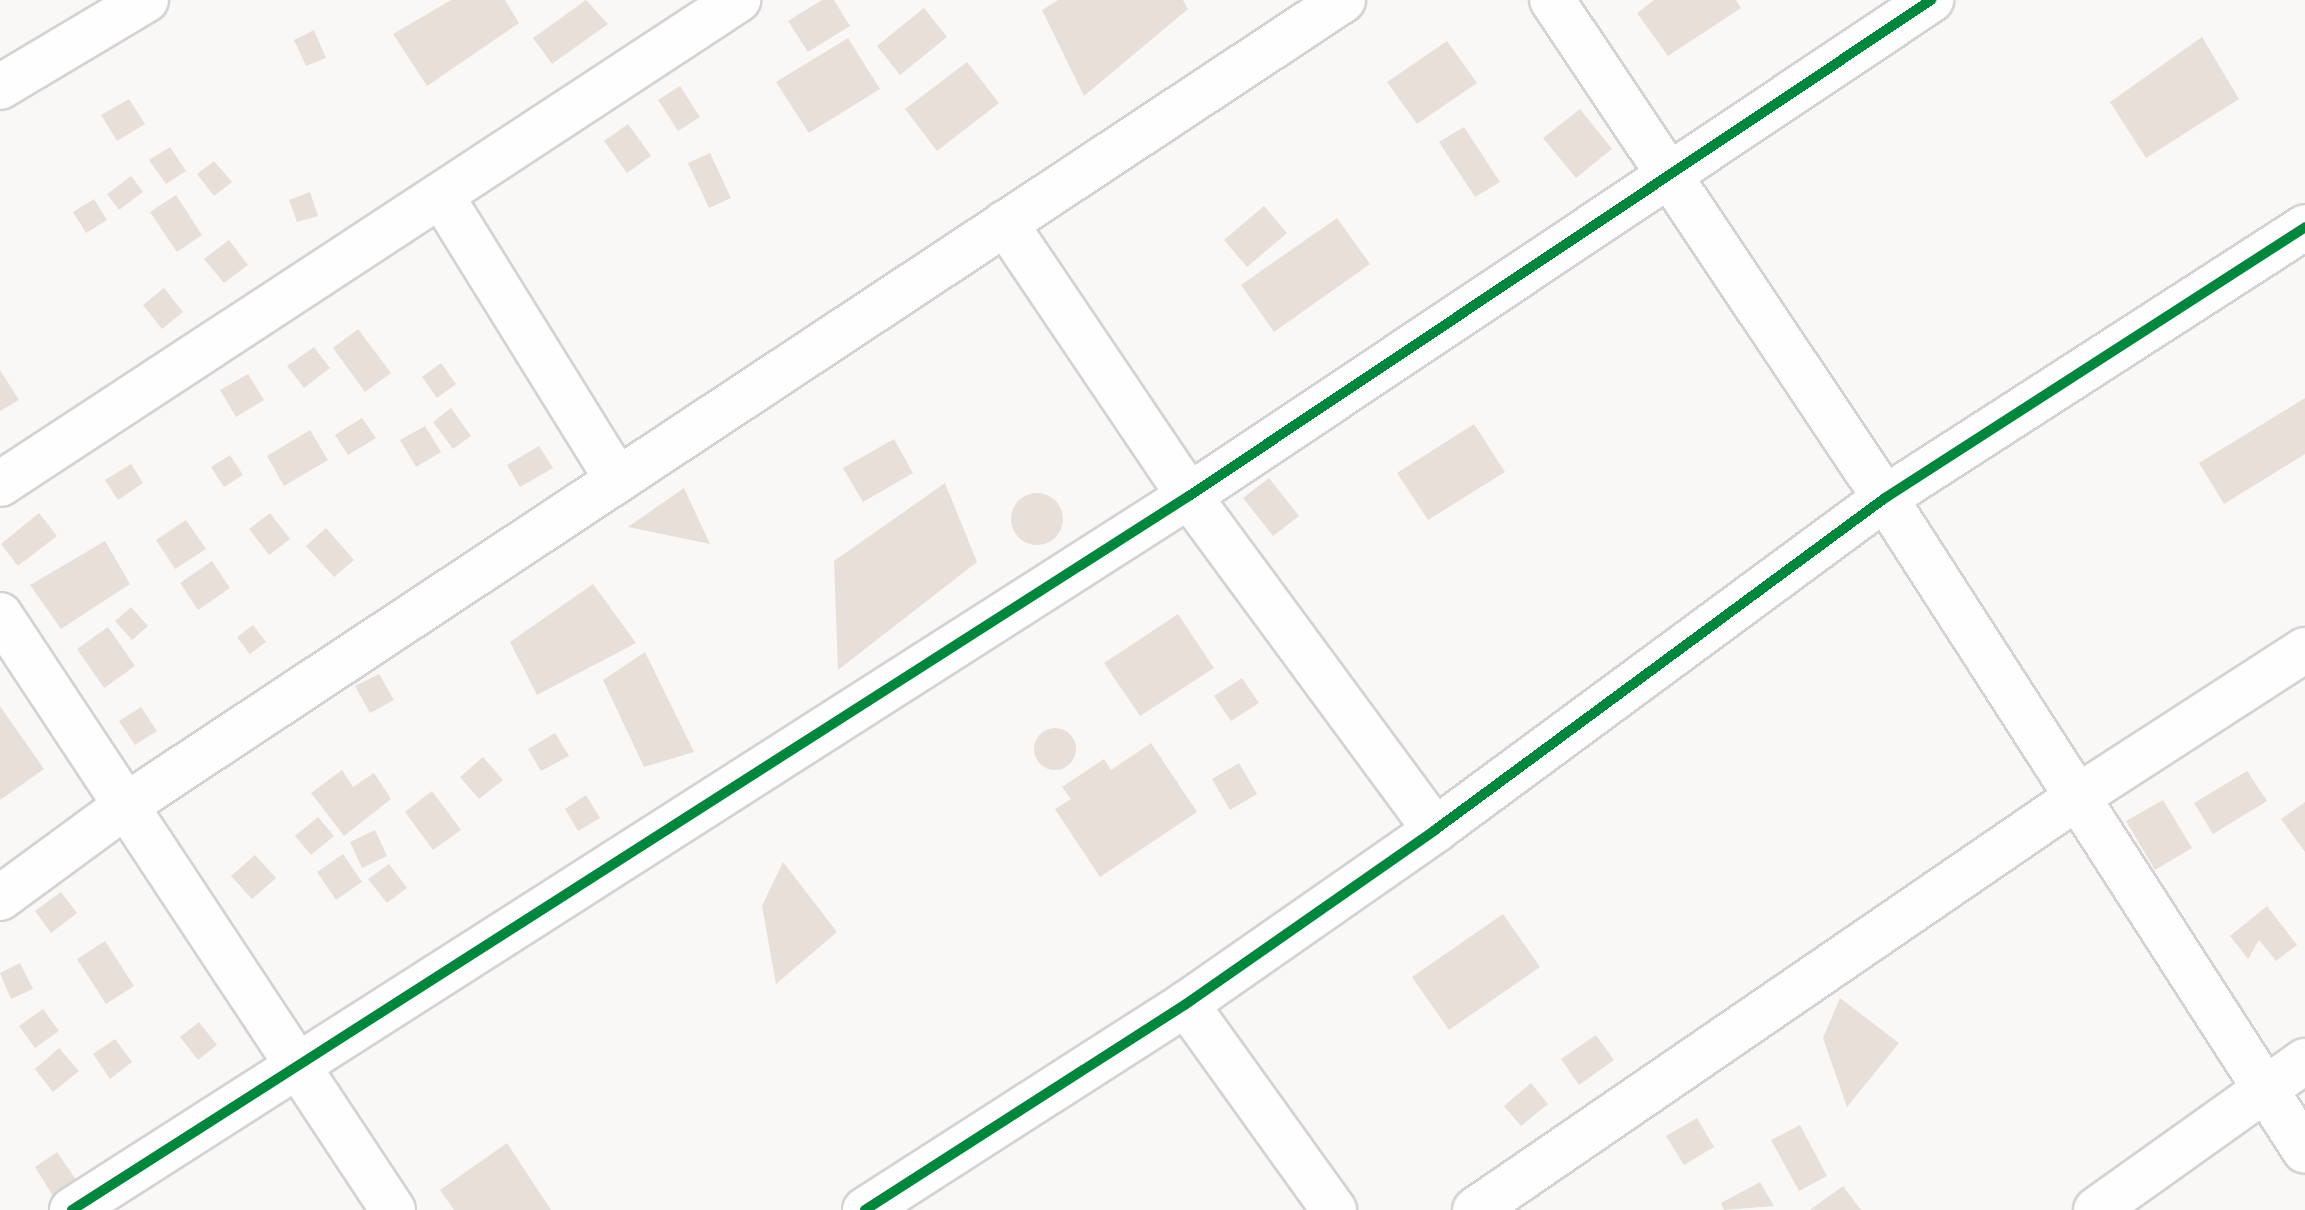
<!DOCTYPE html>
<style>
body{margin:0}
#map{position:relative;width:2305px;height:1210px;overflow:hidden;background:#faf8f7;font-family:Karla,sans-serif}
div>[style]{position:absolute}
[style*='--x']{left:calc(var(--x)*1px);top:calc(var(--y)*1px);width:calc(var(--w)*1px);rotate:calc(var(--a)*1deg)}
.building>*{inset:0;background:#e7dfd8}
.round{border-radius:50%}
.roads{filter:drop-shadow(2px 0 #d4d2d2) drop-shadow(-2px 0 #d4d2d2) drop-shadow(0 2px #d4d2d2) drop-shadow(0 -2px #d4d2d2)}
.street>*{height:44px;margin:-22px;padding:0 22px;transform-origin:22px;border-radius:22px;background:#fefefe}
.cycleway>*{height:10px;margin:-5px;padding:0 5px;transform-origin:5px;border-radius:5px;background:#00873e}
span{translate:-50% -50%;white-space:nowrap;text-align:center;line-height:1.15;-webkit-text-stroke:6px #fff;paint-order:stroke}
</style>
<div id="map">
<div class="building">
<div style="clip-path:polygon(451px 0,505px 0,519px 23px,427px 86px,393px 34px)"></div>
<div style="clip-path:polygon(586px 0,608px 24px,552px 64px,533px 38px)"></div>
<div style="clip-path:polygon(822px 0,834px 0,850px 26px,808px 52px,788px 21px)"></div>
<div style="clip-path:polygon(1058px 0,1183px 0,1188px 9px,1084px 96px,1042px 10px)"></div>
<div style="clip-path:polygon(1654px 0,1736px 0,1741px 8px,1668px 56px,1637px 13px)"></div>
<div style="clip-path:polygon(924px 8px,947px 37px,900px 75px,877px 46px)"></div>
<div style="clip-path:polygon(314px 30px,326px 58px,306px 66px,294px 40px)"></div>
<div style="clip-path:polygon(2202px 37px,2239px 99px,2146px 158px,2110px 102px)"></div>
<div style="clip-path:polygon(848px 38px,880px 89px,809px 133px,776px 82px)"></div>
<div style="clip-path:polygon(1447px 41px,1477px 83px,1417px 124px,1387px 82px)"></div>
<div style="clip-path:polygon(967px 62px,999px 103px,937px 151px,905px 109px)"></div>
<div style="clip-path:polygon(680px 86px,700px 117px,678px 131px,658px 100px)"></div>
<div style="clip-path:polygon(129px 99px,145px 124px,117px 141px,101px 115px)"></div>
<div style="clip-path:polygon(1580px 109px,1612px 149px,1576px 178px,1543px 138px)"></div>
<div style="clip-path:polygon(628px 124px,651px 156px,627px 173px,604px 141px)"></div>
<div style="clip-path:polygon(1464px 127px,1500px 182px,1475px 197px,1439px 142px)"></div>
<div style="clip-path:polygon(170px 147px,186px 171px,166px 184px,149px 160px)"></div>
<div style="clip-path:polygon(710px 153px,731px 198px,709px 208px,688px 163px)"></div>
<div style="clip-path:polygon(214px 161px,232px 182px,214px 196px,197px 174px)"></div>
<div style="clip-path:polygon(131px 176px,143px 192px,119px 210px,107px 194px)"></div>
<div style="clip-path:polygon(310px 192px,318px 216px,297px 222px,289px 200px)"></div>
<div style="clip-path:polygon(176px 195px,202px 235px,177px 252px,150px 212px)"></div>
<div style="clip-path:polygon(94px 199px,107px 220px,86px 233px,73px 212px)"></div>
<div style="clip-path:polygon(1264px 206px,1287px 233px,1247px 267px,1224px 240px)"></div>
<div style="clip-path:polygon(1337px 218px,1370px 264px,1274px 332px,1241px 285px)"></div>
<div style="clip-path:polygon(229px 240px,248px 265px,224px 283px,204px 259px)"></div>
<div style="clip-path:polygon(164px 288px,183px 312px,162px 329px,143px 305px)"></div>
<div style="clip-path:polygon(358px 329px,391px 373px,365px 392px,333px 348px)"></div>
<div style="clip-path:polygon(314px 347px,330px 368px,304px 388px,287px 366px)"></div>
<div style="clip-path:polygon(441px 363px,456px 384px,437px 398px,422px 377px)"></div>
<div style="clip-path:polygon(0 370px,19px 400px,0 411px)"></div>
<div style="clip-path:polygon(248px 374px,264px 400px,236px 417px,220px 390px)"></div>
<div style="clip-path:polygon(2305px 398px,2305px 454px,2224px 504px,2199px 463px)"></div>
<div style="clip-path:polygon(451px 408px,471px 436px,453px 449px,433px 422px)"></div>
<div style="clip-path:polygon(362px 418px,376px 438px,348px 455px,335px 435px)"></div>
<div style="clip-path:polygon(1474px 424px,1505px 472px,1428px 520px,1397px 473px)"></div>
<div style="clip-path:polygon(425px 426px,441px 452px,416px 467px,400px 440px)"></div>
<div style="clip-path:polygon(310px 430px,328px 460px,284px 486px,267px 456px)"></div>
<div style="clip-path:polygon(894px 439px,913px 473px,863px 502px,843px 468px)"></div>
<div style="clip-path:polygon(539px 446px,553px 468px,520px 487px,507px 465px)"></div>
<div style="clip-path:polygon(230px 455px,243px 475px,224px 487px,211px 467px)"></div>
<div style="clip-path:polygon(131px 464px,143px 483px,118px 500px,105px 480px)"></div>
<div style="clip-path:polygon(1269px 478px,1299px 516px,1273px 536px,1243px 498px)"></div>
<div style="clip-path:polygon(945px 483px,977px 562px,838px 670px,834px 561px)"></div>
<div style="clip-path:polygon(684px 488px,710px 544px,628px 527px)"></div>
<div class="round" style="left:1011px;top:493px;width:52px;height:52px"></div>
<div style="clip-path:polygon(39px 513px,57px 536px,18px 566px,1px 544px)"></div>
<div style="clip-path:polygon(270px 513px,290px 539px,269px 555px,249px 529px)"></div>
<div style="clip-path:polygon(186px 520px,206px 549px,175px 569px,156px 540px)"></div>
<div style="clip-path:polygon(326px 528px,354px 560px,334px 577px,306px 546px)"></div>
<div style="clip-path:polygon(105px 541px,130px 584px,61px 629px,30px 585px)"></div>
<div style="clip-path:polygon(212px 561px,230px 588px,198px 610px,180px 583px)"></div>
<div style="clip-path:polygon(593px 584px,636px 643px,537px 695px,510px 642px)"></div>
<div style="clip-path:polygon(131px 607px,148px 626px,132px 640px,115px 621px)"></div>
<div style="clip-path:polygon(1178px 614px,1214px 668px,1140px 716px,1104px 663px)"></div>
<div style="clip-path:polygon(253px 625px,266px 642px,250px 654px,237px 637px)"></div>
<div style="clip-path:polygon(108px 627px,135px 666px,104px 688px,77px 649px)"></div>
<div style="clip-path:polygon(645px 652px,694px 752px,644px 767px,603px 680px)"></div>
<div style="clip-path:polygon(379px 674px,394px 700px,370px 713px,355px 686px)"></div>
<div style="clip-path:polygon(1242px 678px,1259px 703px,1231px 721px,1214px 696px)"></div>
<div style="clip-path:polygon(0 706px,44px 769px,0 800px)"></div>
<div style="clip-path:polygon(141px 707px,157px 731px,135px 745px,119px 721px)"></div>
<div class="round" style="left:1034px;top:728px;width:42px;height:42px"></div>
<div style="clip-path:polygon(555px 733px,569px 756px,541px 771px,528px 749px)"></div>
<div style="clip-path:polygon(1151px 743px,1197px 812px,1100px 877px,1055px 809px,1071px 799px,1062px 787px,1104px 759px,1111px 770px)"></div>
<div style="clip-path:polygon(483px 757px,503px 780px,479px 799px,460px 777px)"></div>
<div style="clip-path:polygon(1239px 763px,1257px 794px,1230px 810px,1212px 779px)"></div>
<div style="clip-path:polygon(342px 770px,353px 787px,374px 773px,391px 799px,344px 836px,311px 793px)"></div>
<div style="clip-path:polygon(2247px 771px,2267px 801px,2213px 834px,2194px 803px)"></div>
<div style="clip-path:polygon(432px 791px,461px 830px,433px 850px,405px 812px)"></div>
<div style="clip-path:polygon(586px 795px,600px 818px,578px 831px,565px 809px)"></div>
<div style="clip-path:polygon(2163px 800px,2192px 848px,2155px 870px,2126px 821px)"></div>
<div style="clip-path:polygon(2305px 802px,2305px 852px,2281px 819px)"></div>
<div style="clip-path:polygon(318px 817px,334px 836px,311px 855px,295px 836px)"></div>
<div style="clip-path:polygon(375px 830px,387px 856px,362px 868px,350px 842px)"></div>
<div style="clip-path:polygon(343px 854px,362px 882px,336px 900px,317px 872px)"></div>
<div style="clip-path:polygon(255px 855px,276px 878px,252px 899px,231px 876px)"></div>
<div style="clip-path:polygon(783px 862px,837px 932px,776px 984px,762px 906px)"></div>
<div style="clip-path:polygon(389px 864px,407px 888px,387px 903px,368px 879px)"></div>
<div style="clip-path:polygon(61px 892px,77px 913px,51px 933px,35px 911px)"></div>
<div style="clip-path:polygon(2267px 906px,2297px 945px,2276px 961px,2259px 940px,2248px 959px,2230px 936px)"></div>
<div style="clip-path:polygon(1503px 914px,1540px 967px,1449px 1030px,1412px 977px)"></div>
<div style="clip-path:polygon(105px 941px,134px 986px,106px 1004px,77px 959px)"></div>
<div style="clip-path:polygon(20px 963px,33px 989px,11px 999px,0 973px)"></div>
<div style="clip-path:polygon(1840px 998px,1899px 1043px,1847px 1107px,1823px 1038px)"></div>
<div style="clip-path:polygon(43px 1009px,59px 1031px,35px 1048px,19px 1026px)"></div>
<div style="clip-path:polygon(199px 1022px,217px 1045px,198px 1060px,180px 1037px)"></div>
<div style="clip-path:polygon(1596px 1035px,1614px 1060px,1579px 1085px,1561px 1059px)"></div>
<div style="clip-path:polygon(115px 1039px,132px 1062px,110px 1079px,93px 1054px)"></div>
<div style="clip-path:polygon(59px 1048px,79px 1071px,53px 1092px,35px 1069px)"></div>
<div style="clip-path:polygon(1531px 1083px,1548px 1104px,1521px 1126px,1504px 1106px)"></div>
<div style="clip-path:polygon(1697px 1118px,1714px 1147px,1684px 1165px,1666px 1136px)"></div>
<div style="clip-path:polygon(1800px 1125px,1827px 1176px,1799px 1191px,1771px 1140px)"></div>
<div style="clip-path:polygon(507px 1143px,551px 1210px,454px 1210px,440px 1190px)"></div>
<div style="clip-path:polygon(57px 1152px,77px 1181px,53px 1196px,35px 1167px)"></div>
<div style="clip-path:polygon(1760px 1182px,1774px 1206px,1724px 1210px,1721px 1203px)"></div>
<div style="clip-path:polygon(1843px 1186px,1861px 1210px,1810px 1210px)"></div>
</div>
<div class="roads">
<div class="street">
<div style="--x:1552;--y:0;--w:599;--a:56.23"></div>
<div style="--x:1885;--y:498;--w:776;--a:57.25"></div>
<div style="--x:0;--y:87;--w:170;--a:-30.8"></div>
<div style="--x:442;--y:197;--w:331;--a:58.2"></div>
<div style="--x:1005;--y:223;--w:329;--a:56"></div>
<div style="--x:1189;--y:496;--w:415;--a:53.6"></div>
<div style="--x:0;--y:484;--w:883;--a:-33.26"></div>
<div style="--x:0;--y:615;--w:713;--a:56.56"></div>
<div style="--x:0;--y:898;--w:159;--a:-36.3"></div>
<div style="--x:128;--y:804;--w:1457;--a:-33.49"></div>
<div style="--x:1186;--y:1004;--w:254;--a:54.3"></div>
<div style="--x:72;--y:1210;--w:1326;--a:-32.59"></div>
<div style="--x:1189;--y:496;--w:893;--a:-33.76"></div>
<div style="--x:865;--y:1210;--w:381;--a:-32.7"></div>
<div style="--x:1186;--y:1004;--w:304;--a:-34.9"></div>
<div style="--x:1435;--y:830;--w:559;--a:-36.42"></div>
<div style="--x:1885;--y:498;--w:500;--a:-32.8"></div>
<div style="--x:1475;--y:1210;--w:732;--a:-34.43"></div>
<div style="--x:2079;--y:796;--w:269;--a:-32.9"></div>
<div style="--x:2096;--y:1210;--w:257;--a:-35.5"></div>
</div>
</div>
<div class="cycleway">
<div style="--x:72;--y:1210;--w:1326;--a:-32.59"></div>
<div style="--x:1189;--y:496;--w:893;--a:-33.76"></div>
<div style="--x:865;--y:1210;--w:381;--a:-32.7"></div>
<div style="--x:1186;--y:1004;--w:304;--a:-34.9"></div>
<div style="--x:1435;--y:830;--w:559;--a:-36.42"></div>
<div style="--x:1885;--y:498;--w:500;--a:-32.8"></div>
</div>
</div>
